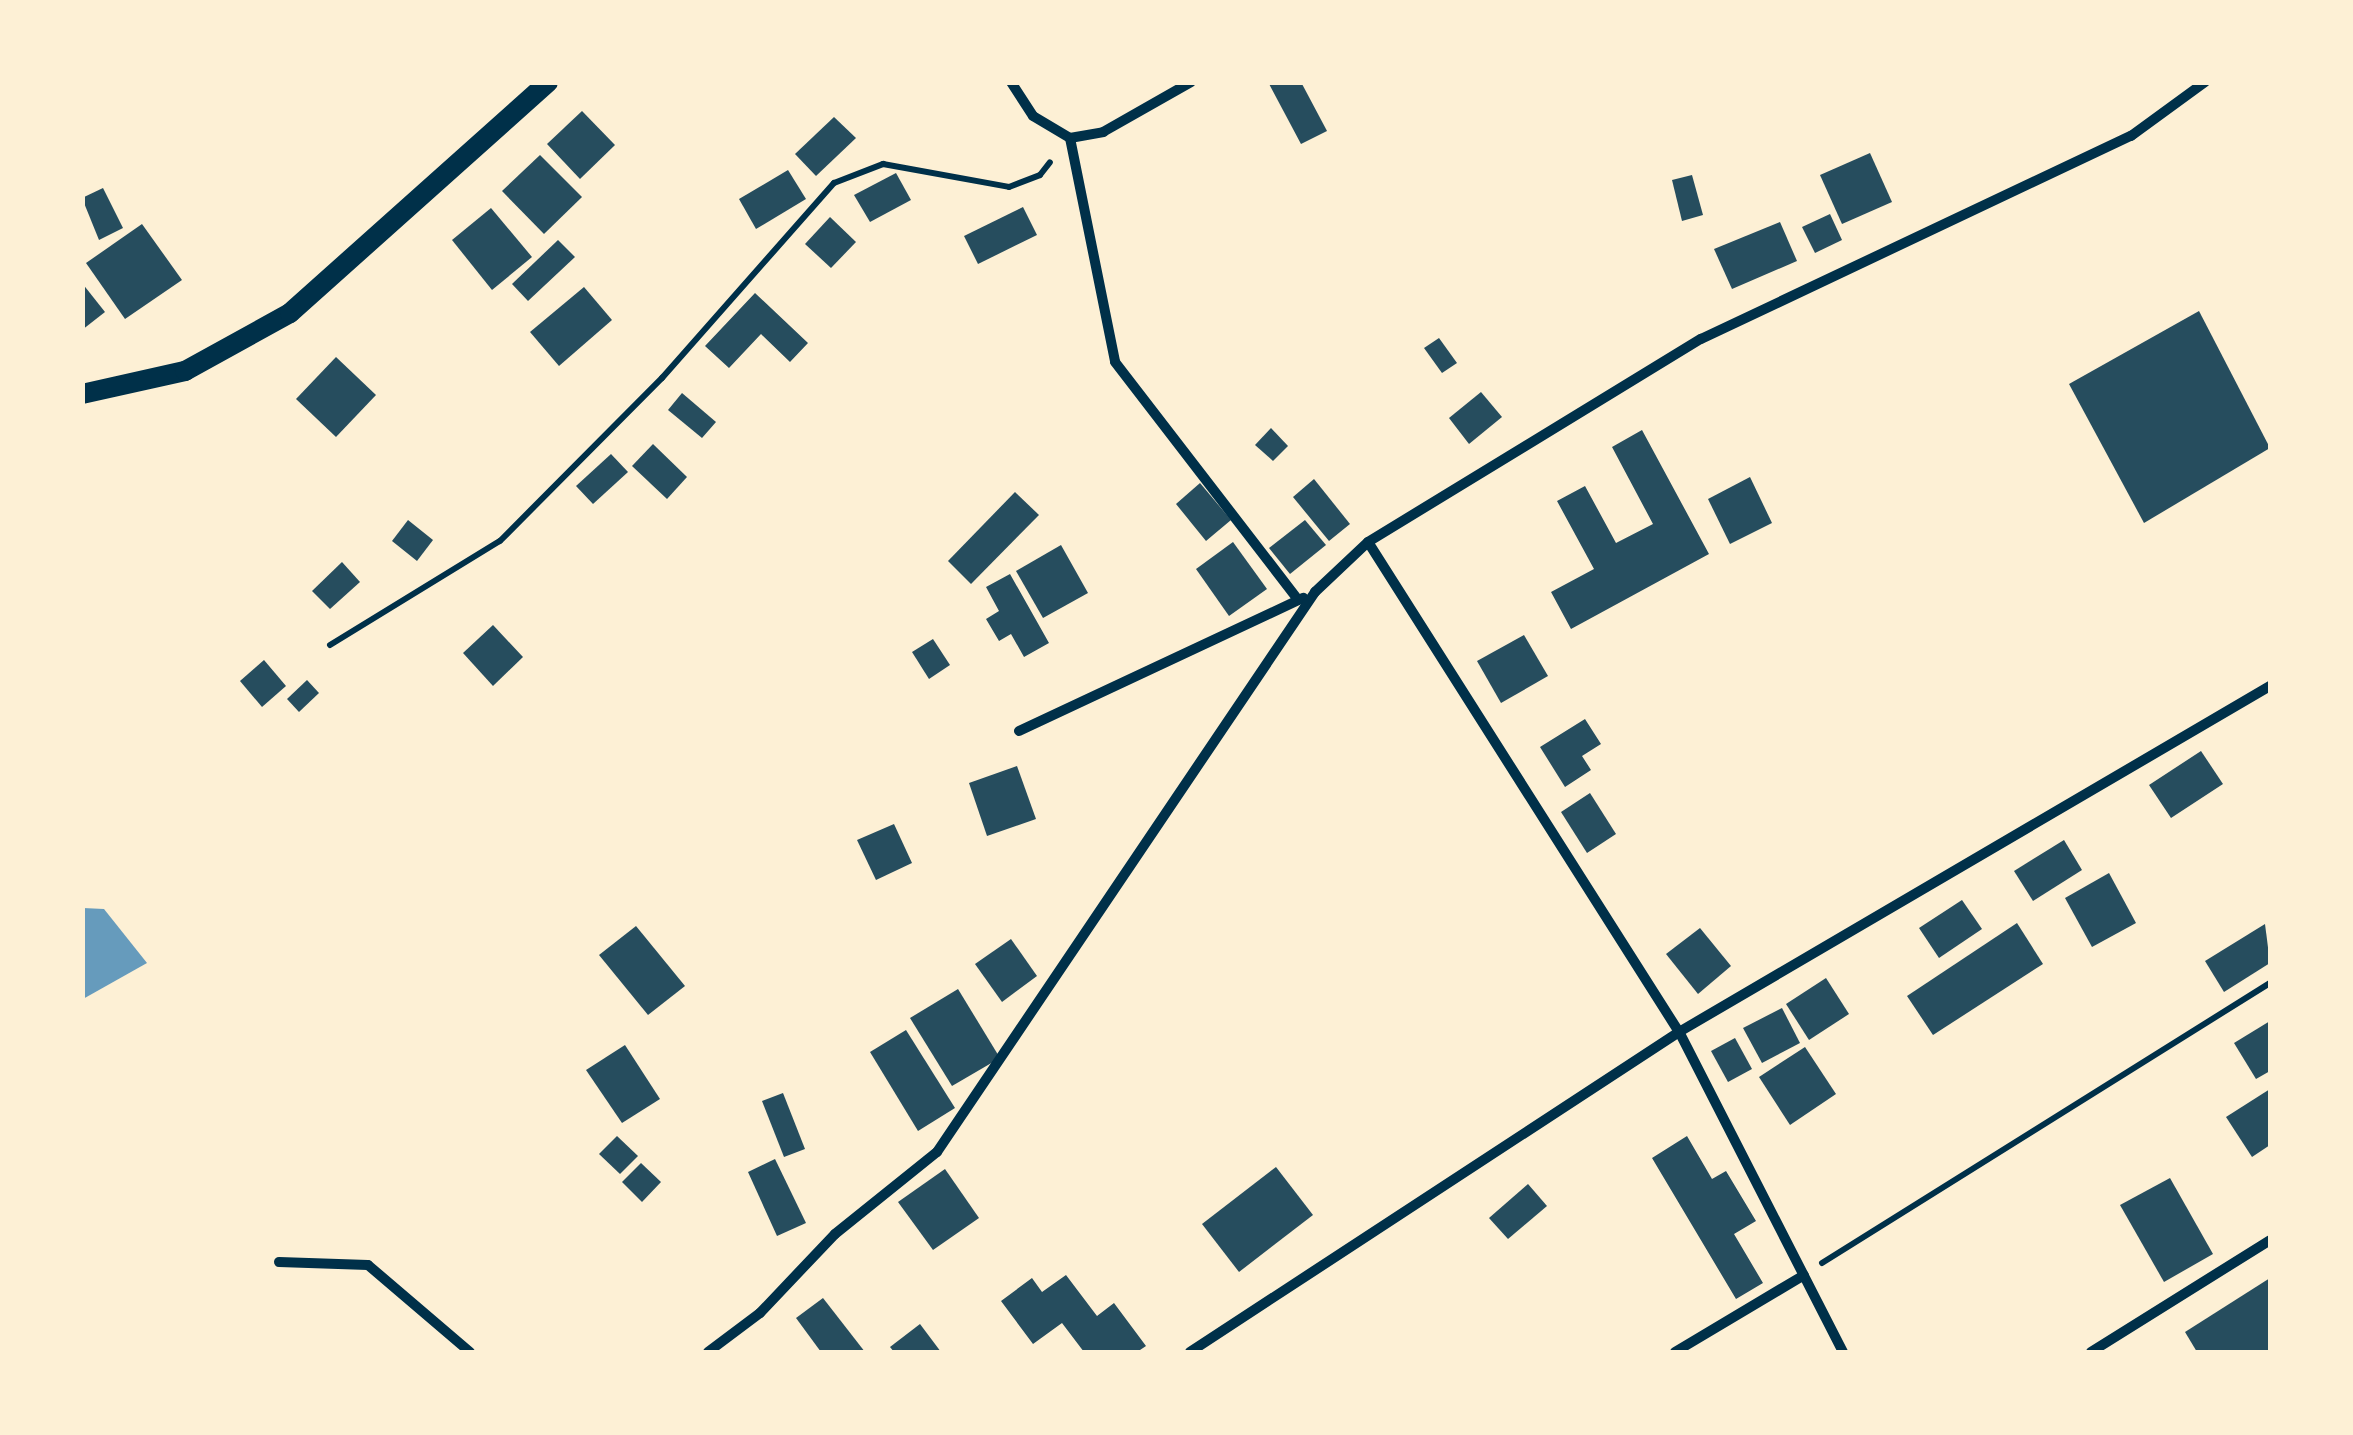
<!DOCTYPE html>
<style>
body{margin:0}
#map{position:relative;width:2353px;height:1435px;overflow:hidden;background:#fdf0d5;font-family:"Times New Roman",serif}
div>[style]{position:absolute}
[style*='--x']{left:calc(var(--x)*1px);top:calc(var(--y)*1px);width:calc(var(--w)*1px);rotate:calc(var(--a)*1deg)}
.water>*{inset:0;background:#669bbc}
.building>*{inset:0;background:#264d5e}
.path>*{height:6px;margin:-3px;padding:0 3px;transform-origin:3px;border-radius:3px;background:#003049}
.minor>*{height:10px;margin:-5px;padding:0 5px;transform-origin:5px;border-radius:5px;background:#003049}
.secondary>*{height:20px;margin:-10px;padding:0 10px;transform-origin:10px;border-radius:10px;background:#003049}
span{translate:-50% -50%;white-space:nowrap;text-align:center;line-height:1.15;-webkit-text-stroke:10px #fdf0d5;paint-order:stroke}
.frame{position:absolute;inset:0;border:85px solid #fdf0d5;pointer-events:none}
</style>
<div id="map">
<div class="water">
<div style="clip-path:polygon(83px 908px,104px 909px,147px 963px,83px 999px)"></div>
</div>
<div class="building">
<div style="clip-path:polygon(1268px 82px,1301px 82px,1327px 131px,1301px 144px)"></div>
<div style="clip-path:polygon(582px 111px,615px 145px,580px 179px,547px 144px)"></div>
<div style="clip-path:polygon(834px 117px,856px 138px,816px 176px,795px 154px)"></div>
<div style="clip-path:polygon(1870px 153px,1892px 202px,1842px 224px,1820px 175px)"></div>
<div style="clip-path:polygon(540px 155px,582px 197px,544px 234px,502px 191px)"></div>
<div style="clip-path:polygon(788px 170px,806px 199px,756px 229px,739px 199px)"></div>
<div style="clip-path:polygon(896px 173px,911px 200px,870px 222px,854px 195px)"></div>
<div style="clip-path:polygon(1692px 175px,1703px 215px,1682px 221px,1672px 180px)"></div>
<div style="clip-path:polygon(103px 188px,123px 228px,99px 240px,82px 198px)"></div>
<div style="clip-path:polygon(1023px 207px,1037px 235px,978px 264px,964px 236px)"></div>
<div style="clip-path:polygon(491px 208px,532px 257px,492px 290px,452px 240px)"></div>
<div style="clip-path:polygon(1830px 214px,1842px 240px,1815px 253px,1802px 227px)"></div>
<div style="clip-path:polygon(830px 217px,856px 242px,831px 268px,805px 244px)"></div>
<div style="clip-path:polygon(1780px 222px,1797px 261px,1732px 289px,1714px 249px)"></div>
<div style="clip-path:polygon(142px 224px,182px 280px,125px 319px,86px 263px)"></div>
<div style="clip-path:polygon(558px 240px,575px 257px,528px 301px,512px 284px)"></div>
<div style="clip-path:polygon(82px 283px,105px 312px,82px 330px)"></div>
<div style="clip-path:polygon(584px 287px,612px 320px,559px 366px,530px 332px)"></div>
<div style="clip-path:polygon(755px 293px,808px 343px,790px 362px,761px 334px,729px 368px,705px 346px)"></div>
<div style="clip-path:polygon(2199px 311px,2270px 448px,2144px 523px,2069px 384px)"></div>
<div style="clip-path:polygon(1439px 338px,1457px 363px,1442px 373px,1424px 348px)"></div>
<div style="clip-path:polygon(336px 357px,376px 395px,336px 437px,296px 399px)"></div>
<div style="clip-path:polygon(1481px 392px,1502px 417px,1469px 444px,1449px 418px)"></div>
<div style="clip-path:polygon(682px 393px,716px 422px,702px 438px,668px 410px)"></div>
<div style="clip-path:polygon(1271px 428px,1288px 446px,1273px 461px,1255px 445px)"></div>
<div style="clip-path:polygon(1642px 430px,1709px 554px,1571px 629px,1551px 592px,1594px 569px,1557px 501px,1585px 486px,1616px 543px,1653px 524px,1612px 447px)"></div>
<div style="clip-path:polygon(653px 444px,687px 477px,667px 499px,632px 466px)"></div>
<div style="clip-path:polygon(611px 454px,628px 472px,593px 504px,576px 486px)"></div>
<div style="clip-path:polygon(1750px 477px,1772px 523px,1730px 544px,1708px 499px)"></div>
<div style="clip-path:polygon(1314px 479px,1350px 524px,1329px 541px,1293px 497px)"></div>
<div style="clip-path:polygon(1200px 483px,1231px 520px,1206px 541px,1176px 504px)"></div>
<div style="clip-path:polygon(1015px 492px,1039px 515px,971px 584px,948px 561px)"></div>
<div style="clip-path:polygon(408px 520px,433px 540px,417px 561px,392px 541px)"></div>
<div style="clip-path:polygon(1305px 520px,1326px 545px,1290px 574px,1269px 548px)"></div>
<div style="clip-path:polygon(1233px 542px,1267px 589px,1229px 616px,1196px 569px)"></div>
<div style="clip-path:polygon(1061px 545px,1088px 593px,1043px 618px,1016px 571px)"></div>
<div style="clip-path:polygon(342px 562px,360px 582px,330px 609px,312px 591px)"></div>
<div style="clip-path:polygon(1010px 574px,1049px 643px,1024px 657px,1011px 634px,999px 641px,986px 619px,999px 611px,986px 587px)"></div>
<div style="clip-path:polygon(493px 625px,523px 657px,493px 686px,463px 653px)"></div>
<div style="clip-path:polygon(1524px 635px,1548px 676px,1501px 703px,1477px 661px)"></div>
<div style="clip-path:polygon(933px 639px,950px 665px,929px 679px,912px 652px)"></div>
<div style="clip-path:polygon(264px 660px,286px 686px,262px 707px,240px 681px)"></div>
<div style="clip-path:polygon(307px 680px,319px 693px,299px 712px,287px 699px)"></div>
<div style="clip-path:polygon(1585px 719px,1601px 744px,1582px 756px,1591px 770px,1565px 787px,1540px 747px)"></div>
<div style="clip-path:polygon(2201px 751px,2223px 784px,2171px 818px,2149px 785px)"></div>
<div style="clip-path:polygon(1017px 766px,1036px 819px,987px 836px,969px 783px)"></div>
<div style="clip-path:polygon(1590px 793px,1616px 834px,1587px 853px,1561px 812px)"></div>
<div style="clip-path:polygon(894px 824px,912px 863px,876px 880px,857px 840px)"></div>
<div style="clip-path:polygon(2064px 840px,2082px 870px,2033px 901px,2014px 871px)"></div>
<div style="clip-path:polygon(2109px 873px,2136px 923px,2092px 947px,2065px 898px)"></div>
<div style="clip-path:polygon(1962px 900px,1982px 929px,1939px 958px,1919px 928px)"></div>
<div style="clip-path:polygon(2017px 923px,2043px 964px,1933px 1035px,1907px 996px)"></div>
<div style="clip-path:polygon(2265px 924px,2270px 963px,2224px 992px,2205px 961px)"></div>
<div style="clip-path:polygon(636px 926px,685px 986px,648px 1015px,599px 955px)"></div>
<div style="clip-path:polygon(1700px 928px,1731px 966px,1698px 994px,1666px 954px)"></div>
<div style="clip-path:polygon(1011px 939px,1037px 976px,1002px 1002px,975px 964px)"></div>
<div style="clip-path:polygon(1826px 978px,1849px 1014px,1809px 1040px,1786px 1004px)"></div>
<div style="clip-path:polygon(958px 989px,1000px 1058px,952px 1086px,910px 1018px)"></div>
<div style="clip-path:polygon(1782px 1008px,1800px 1043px,1762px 1063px,1743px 1028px)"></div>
<div style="clip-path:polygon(2270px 1021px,2270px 1071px,2256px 1079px,2234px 1043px)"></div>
<div style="clip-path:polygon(906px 1030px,955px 1108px,918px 1131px,870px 1052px)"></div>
<div style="clip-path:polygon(1735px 1038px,1752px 1069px,1728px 1082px,1711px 1051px)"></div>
<div style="clip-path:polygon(625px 1045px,660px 1099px,622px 1123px,586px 1070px)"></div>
<div style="clip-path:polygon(1805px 1047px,1836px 1094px,1790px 1125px,1759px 1077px)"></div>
<div style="clip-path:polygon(2270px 1089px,2270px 1145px,2252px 1157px,2226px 1117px)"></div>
<div style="clip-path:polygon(783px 1093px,805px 1149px,784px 1157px,762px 1101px)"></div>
<div style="clip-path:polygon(617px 1136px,638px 1156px,620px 1174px,599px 1154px)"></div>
<div style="clip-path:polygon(1687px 1136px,1712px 1179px,1726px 1171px,1756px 1221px,1734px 1234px,1763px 1283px,1736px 1299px,1652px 1158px)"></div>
<div style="clip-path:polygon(775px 1159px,806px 1223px,777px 1236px,748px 1172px)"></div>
<div style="clip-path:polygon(641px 1163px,661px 1182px,642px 1202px,622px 1182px)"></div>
<div style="clip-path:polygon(1276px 1167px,1313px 1215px,1239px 1272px,1202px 1224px)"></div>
<div style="clip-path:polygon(945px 1169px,979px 1218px,933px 1250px,898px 1202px)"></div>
<div style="clip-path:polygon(2170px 1178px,2213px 1254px,2164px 1282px,2120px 1205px)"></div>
<div style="clip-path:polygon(1528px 1184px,1547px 1206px,1508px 1239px,1489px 1218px)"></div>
<div style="clip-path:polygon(1066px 1275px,1097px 1316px,1114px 1303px,1146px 1346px,1137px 1352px,1084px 1352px,1062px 1323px,1033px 1344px,1001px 1301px,1032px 1278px,1042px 1292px)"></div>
<div style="clip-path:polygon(2270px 1278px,2270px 1351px,2197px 1352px,2185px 1332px)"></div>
<div style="clip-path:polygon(823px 1298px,865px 1352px,821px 1352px,796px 1318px)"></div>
<div style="clip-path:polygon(920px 1324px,941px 1352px,894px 1352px,890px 1347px)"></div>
</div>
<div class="path">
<div style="--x:330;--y:645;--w:199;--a:-31.5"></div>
<div style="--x:500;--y:541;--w:230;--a:-45.2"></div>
<div style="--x:662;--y:378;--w:260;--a:-48.6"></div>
<div style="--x:834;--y:183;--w:53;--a:-21.2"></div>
<div style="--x:883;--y:164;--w:128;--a:10.3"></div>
<div style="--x:1009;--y:187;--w:33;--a:-21"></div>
<div style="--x:1040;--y:175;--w:16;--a:-52"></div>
<div style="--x:1822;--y:1263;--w:528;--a:-32.01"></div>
</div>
<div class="minor">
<div style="--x:1011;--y:82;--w:40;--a:57.1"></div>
<div style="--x:1033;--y:116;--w:43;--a:30.7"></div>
<div style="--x:1070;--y:138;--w:34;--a:-10"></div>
<div style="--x:1103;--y:132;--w:101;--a:-29.6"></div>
<div style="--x:1070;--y:138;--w:228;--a:78.6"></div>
<div style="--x:1115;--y:362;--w:300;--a:52.4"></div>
<div style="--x:1019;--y:731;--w:314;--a:-25.1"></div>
<div style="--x:279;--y:1262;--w:89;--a:1.9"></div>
<div style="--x:368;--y:1265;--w:134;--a:40.5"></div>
<div style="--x:708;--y:1352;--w:65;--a:-36.9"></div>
<div style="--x:760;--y:1313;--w:109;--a:-46.5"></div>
<div style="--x:835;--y:1234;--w:131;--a:-38.8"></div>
<div style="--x:937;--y:1152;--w:676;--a:-55.98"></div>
<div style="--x:1315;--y:592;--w:73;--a:-43.3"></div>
<div style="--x:1190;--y:1352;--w:584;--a:-33.2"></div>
<div style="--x:1679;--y:1032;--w:685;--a:-30.35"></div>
<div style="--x:1675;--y:1352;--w:150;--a:-30.8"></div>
<div style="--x:1843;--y:1352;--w:360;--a:-117.1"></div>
<div style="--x:1679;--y:1032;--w:580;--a:-122.4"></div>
<div style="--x:1368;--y:542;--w:390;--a:-31.4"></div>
<div style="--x:1701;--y:339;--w:476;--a:-25.3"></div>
<div style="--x:2131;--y:136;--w:92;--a:-36.1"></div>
<div style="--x:2091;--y:1352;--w:211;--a:-32"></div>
</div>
<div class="secondary">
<div style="--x:82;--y:394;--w:106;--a:-12.6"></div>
<div style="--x:185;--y:371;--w:120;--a:-28.9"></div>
<div style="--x:290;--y:313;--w:346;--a:-41.8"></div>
</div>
<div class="frame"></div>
</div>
